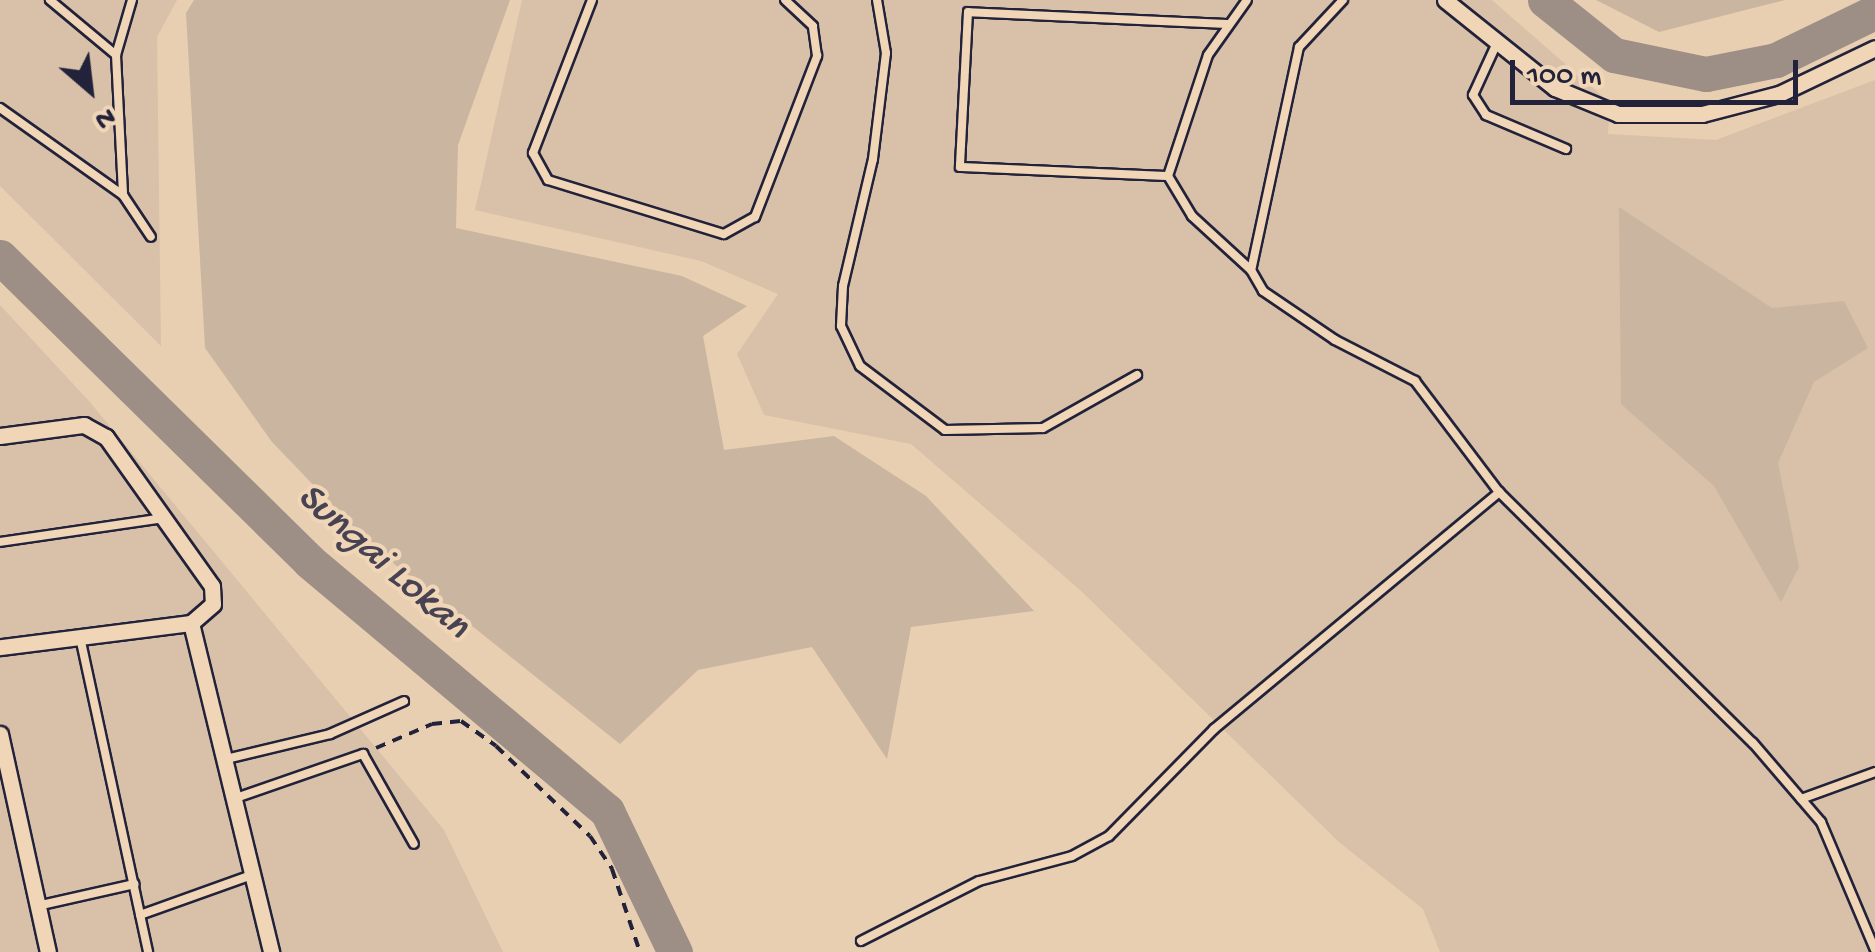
<!DOCTYPE html>
<style>
body{margin:0}
#map{position:relative;width:1875px;height:952px;overflow:hidden;background:#e8cfb2;font-family:"Gochi Hand",sans-serif}
div>[style]{position:absolute}
[style*='--x']{left:calc(var(--x)*1px);top:calc(var(--y)*1px);width:calc(var(--w)*1px);rotate:calc(var(--a)*1deg)}
.built>*{inset:0;background:#d8c1a8}
.green>*{inset:0;background:#cab5a0}
.river>*{height:35px;margin:-17.5px;padding:0 17.5px;transform-origin:17.5px;border-radius:17.5px;background:#9e8f86}
.path>*{height:4px;margin-top:-2px;transform-origin:0;background:repeating-linear-gradient(90deg,#22223b 0 10px,transparent 0 18px)}
.roads{filter:drop-shadow(2px 0 #22223b) drop-shadow(-2px 0 #22223b) drop-shadow(0 2px #22223b) drop-shadow(0 -2px #22223b)}
.service>*{height:8px;margin:-4px;padding:0 4px;transform-origin:4px;border-radius:4px;background:#f0d6b7}
.minor>*{height:15px;margin:-7.5px;padding:0 7.5px;transform-origin:7.5px;border-radius:7.5px;background:#f0d6b7}
span{translate:-50% -50%;white-space:nowrap;text-align:center;line-height:1.15;-webkit-text-stroke:8px #f0d6b7;paint-order:stroke}
.water-label{font-size:40px;color:#474352;font-style:italic}
.north{position:absolute;left:40px;top:40px;width:100px;height:100px;-webkit-text-stroke:8px #f0d6b7;paint-order:stroke;rotate:152deg;font-size:28px;font-weight:700;line-height:40px;text-align:center;color:#22223b}
.north::after{content:'';display:block;margin:auto;width:35px;height:45px;background:#22223b;clip-path:polygon(50% 0,100% 100%,50% 72%,0 100%)}
.scale{position:absolute;left:1510px;top:60px;width:288px;height:45px;box-sizing:border-box;border:5px solid #22223b;border-top:0;padding-left:12px;font-size:30px;line-height:35px;white-space:nowrap;color:#22223b;-webkit-text-stroke:8px #f0d6b7;paint-order:stroke}
</style>
<div id="map">
<div class="built">
<div style="clip-path:polygon(0 0,177px 0,157px 37px,161px 346px,0 186px)"></div>
<div style="clip-path:polygon(522px 0,1492px 0,1610px 103px,1608px 134px,1716px 140px,1875px 80px,1875px 952px,1440px 952px,1423px 909px,1339px 842px,1079px 589px,911px 444px,764px 415px,737px 354px,778px 294px,701px 261px,475px 210px)"></div>
<div style="clip-path:polygon(0 305px,89px 401px,444px 830px,503px 952px,0 952px)"></div>
</div>
<div class="green">
<div style="clip-path:polygon(194px 0,510px 0,458px 145px,456px 228px,682px 276px,747px 306px,703px 336px,724px 450px,834px 436px,926px 496px,1034px 611px,911px 627px,887px 759px,812px 647px,698px 670px,620px 744px,373px 547px,272px 442px,205px 348px,186px 13px)"></div>
<div style="clip-path:polygon(1596px 0,1785px 0,1659px 32px)"></div>
<div style="clip-path:polygon(1619px 207px,1772px 308px,1844px 301px,1868px 348px,1814px 382px,1778px 463px,1799px 567px,1781px 602px,1714px 486px,1621px 404px)"></div>
</div>
<div class="river">
<div style="--x:1545;--y:0;--w:88;--a:38.6"></div>
<div style="--x:1614;--y:55;--w:94;--a:11.7"></div>
<div style="--x:1706;--y:74;--w:71;--a:-11.3"></div>
<div style="--x:1776;--y:60;--w:110;--a:-25.9"></div>
<div style="--x:0;--y:257;--w:433;--a:44.5"></div>
<div style="--x:309;--y:561;--w:389;--a:40"></div>
<div style="--x:607;--y:811;--w:157;--a:64.3"></div>
</div>
<div class="path">
<div style="--x:376;--y:748;--w:61;--a:-23.2"></div>
<div style="--x:432;--y:724;--w:29;--a:-6"></div>
<div style="--x:461;--y:721;--w:43;--a:35.5"></div>
<div style="--x:496;--y:746;--w:130;--a:43.8"></div>
<div style="--x:590;--y:836;--w:40;--a:56"></div>
<div style="--x:612;--y:869;--w:88;--a:71.4"></div>
</div>
<div class="roads">
<div class="service">
<div style="--x:50;--y:0;--w:86;--a:39.8"></div>
<div style="--x:132;--y:0;--w:57;--a:106.2"></div>
<div style="--x:116;--y:55;--w:140;--a:87.1"></div>
<div style="--x:123;--y:195;--w:50;--a:56.3"></div>
<div style="--x:592;--y:0;--w:164;--a:111.1"></div>
<div style="--x:533;--y:153;--w:31;--a:61"></div>
<div style="--x:548;--y:180;--w:184;--a:17.1"></div>
<div style="--x:724;--y:234;--w:35;--a:-29"></div>
<div style="--x:755;--y:217;--w:173;--a:-68.9"></div>
<div style="--x:817;--y:56;--w:30;--a:-98"></div>
<div style="--x:813;--y:26;--w:38;--a:-137"></div>
<div style="--x:877;--y:0;--w:54;--a:80.4"></div>
<div style="--x:886;--y:53;--w:107;--a:97"></div>
<div style="--x:873;--y:159;--w:130;--a:103.3"></div>
<div style="--x:843;--y:286;--w:40;--a:92.9"></div>
<div style="--x:841;--y:326;--w:44;--a:64.6"></div>
<div style="--x:860;--y:366;--w:106;--a:37"></div>
<div style="--x:945;--y:430;--w:98;--a:-1.2"></div>
<div style="--x:1043;--y:428;--w:108;--a:-29.4"></div>
<div style="--x:1343;--y:0;--w:64;--a:133.1"></div>
<div style="--x:1299;--y:47;--w:228;--a:102.1"></div>
<div style="--x:1251;--y:270;--w:24;--a:60"></div>
<div style="--x:1263;--y:291;--w:87;--a:34.2"></div>
<div style="--x:1335;--y:340;--w:90;--a:27.1"></div>
<div style="--x:1415;--y:381;--w:139;--a:52.9"></div>
<div style="--x:1499;--y:492;--w:357;--a:44.7"></div>
<div style="--x:1753;--y:743;--w:104;--a:49.3"></div>
<div style="--x:1821;--y:822;--w:139;--a:67.1"></div>
<div style="--x:1228;--y:24;--w:260;--a:-177.4"></div>
<div style="--x:968;--y:12;--w:155;--a:93"></div>
<div style="--x:960;--y:167;--w:208;--a:2.5"></div>
<div style="--x:1168;--y:176;--w:127;--a:-71.7"></div>
<div style="--x:1208;--y:55;--w:67;--a:-54.7"></div>
<div style="--x:1496;--y:45;--w:55;--a:114.7"></div>
<div style="--x:1473;--y:95;--w:24;--a:57"></div>
<div style="--x:1486;--y:115;--w:87;--a:23"></div>
<div style="--x:0;--y:108;--w:151;--a:35.3"></div>
<div style="--x:1168;--y:176;--w:47;--a:59"></div>
<div style="--x:1192;--y:216;--w:80;--a:42.5"></div>
<div style="--x:0;--y:542;--w:167;--a:-8.3"></div>
<div style="--x:80;--y:637;--w:322;--a:77.8"></div>
<div style="--x:222;--y:760;--w:111;--a:-13.5"></div>
<div style="--x:330;--y:734;--w:81;--a:-24"></div>
<div style="--x:233;--y:799;--w:138;--a:-19.1"></div>
<div style="--x:363;--y:754;--w:103;--a:60.5"></div>
<div style="--x:1801;--y:799;--w:79;--a:-20"></div>
<div style="--x:37;--y:906;--w:100;--a:-12.7"></div>
<div style="--x:140;--y:915;--w:119;--a:-19.7"></div>
<div style="--x:861;--y:941;--w:132;--a:-27"></div>
<div style="--x:979;--y:881;--w:96;--a:-15"></div>
<div style="--x:1072;--y:856;--w:42;--a:-28.4"></div>
<div style="--x:1109;--y:836;--w:150;--a:-45.5"></div>
<div style="--x:1214;--y:729;--w:371;--a:-39.7"></div>
</div>
<div class="minor">
<div style="--x:1445;--y:0;--w:141;--a:38.7"></div>
<div style="--x:1555;--y:88;--w:68;--a:22.4"></div>
<div style="--x:1618;--y:114;--w:84;--a:0"></div>
<div style="--x:1702;--y:114;--w:80;--a:-14.6"></div>
<div style="--x:1779;--y:94;--w:106;--a:-25.6"></div>
<div style="--x:0;--y:436;--w:85;--a:-7.5"></div>
<div style="--x:84;--y:425;--w:25;--a:29"></div>
<div style="--x:106;--y:437;--w:183;--a:54.6"></div>
<div style="--x:212;--y:586;--w:18;--a:87"></div>
<div style="--x:213;--y:604;--w:29;--a:139"></div>
<div style="--x:191;--y:623;--w:193;--a:172.8"></div>
<div style="--x:191;--y:623;--w:339;--a:76.3"></div>
<div style="--x:0;--y:734;--w:223;--a:77.6"></div>
</div>
</div>
<div class="water-label">
<span style="left:382px;top:563px;rotate:41deg">Sungai Lokan</span>
</div>
<div class="north">N</div>
<div class="scale">100 m</div>
</div>
